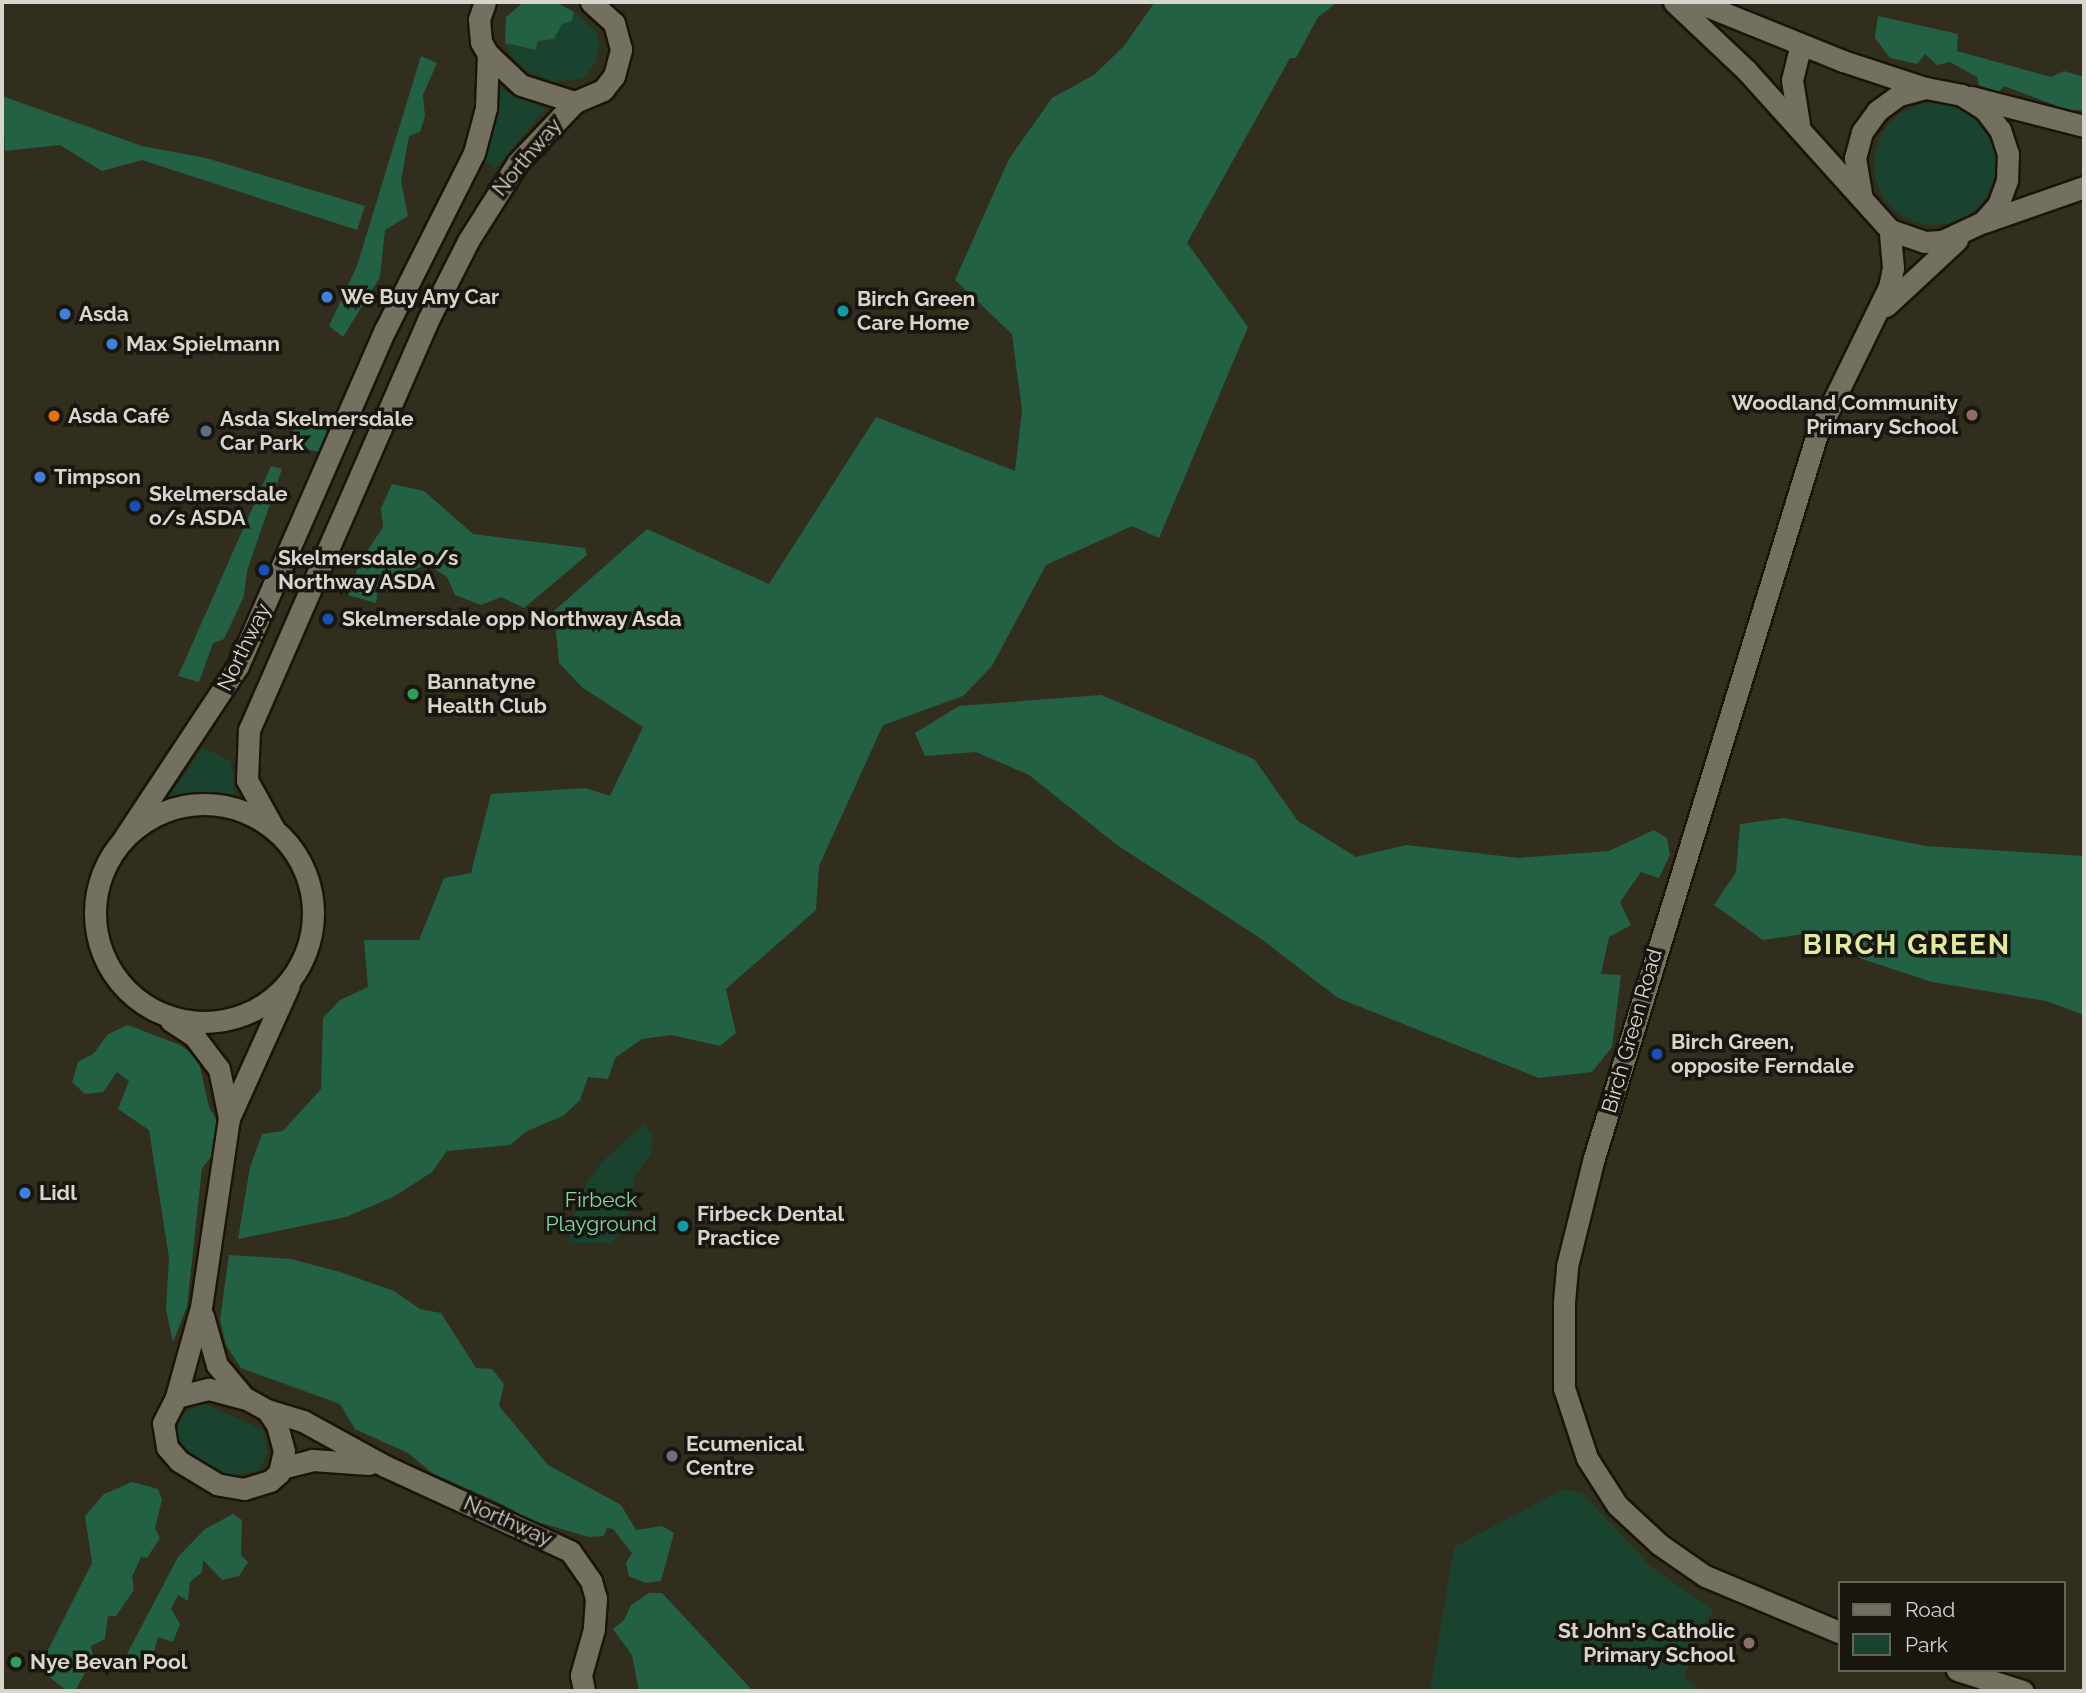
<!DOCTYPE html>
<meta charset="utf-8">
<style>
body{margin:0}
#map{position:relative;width:2086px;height:1693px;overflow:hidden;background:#322e1e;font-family:Raleway,sans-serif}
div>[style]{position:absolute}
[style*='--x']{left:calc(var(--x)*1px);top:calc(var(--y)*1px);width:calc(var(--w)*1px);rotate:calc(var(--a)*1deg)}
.green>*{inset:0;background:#1a432f}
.round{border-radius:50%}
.forest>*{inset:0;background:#236144}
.roads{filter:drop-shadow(2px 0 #191607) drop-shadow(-2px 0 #191607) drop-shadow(0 2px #191607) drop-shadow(0 -2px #191607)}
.minor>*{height:21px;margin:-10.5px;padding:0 10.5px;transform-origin:10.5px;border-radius:10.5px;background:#74705f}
.minor>.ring{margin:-10.5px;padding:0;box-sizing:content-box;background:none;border:21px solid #74705f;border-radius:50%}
.dots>*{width:19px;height:19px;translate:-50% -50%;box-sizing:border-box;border:4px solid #18160f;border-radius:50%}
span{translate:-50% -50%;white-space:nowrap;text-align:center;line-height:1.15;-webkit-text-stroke:7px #18160f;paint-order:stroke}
.street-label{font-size:21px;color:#d8d6cc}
.poi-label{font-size:21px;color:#d8d6cc;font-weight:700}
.left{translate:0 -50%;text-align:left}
.right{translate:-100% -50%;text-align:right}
.park-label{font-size:21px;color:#7ed8aa}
.district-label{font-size:28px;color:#e0eb9d;font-weight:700;letter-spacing:2px}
.frame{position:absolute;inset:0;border:4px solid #d8d6cc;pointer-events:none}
.legend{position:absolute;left:1838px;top:1581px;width:228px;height:91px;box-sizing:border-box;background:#18160f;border:2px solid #65635b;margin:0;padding:9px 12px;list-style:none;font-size:21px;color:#d8d6cc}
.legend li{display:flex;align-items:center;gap:14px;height:35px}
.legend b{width:35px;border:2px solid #65635b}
</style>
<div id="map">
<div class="green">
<div style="clip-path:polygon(574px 12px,595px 30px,600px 44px,595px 64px,583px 78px,555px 82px,525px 70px,513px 59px,505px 43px,532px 51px,538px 41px,548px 41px,562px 23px,572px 21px)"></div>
<div style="clip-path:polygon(500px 88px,545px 109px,496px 168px,484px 161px)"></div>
<div class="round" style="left:1874px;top:103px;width:122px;height:122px"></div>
<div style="clip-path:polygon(203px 747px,231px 762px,235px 797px,199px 795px,167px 800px)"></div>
<div style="clip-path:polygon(644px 1124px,653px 1134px,651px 1155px,635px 1175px,626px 1220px,613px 1243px,569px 1243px,570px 1224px,587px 1183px,601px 1163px)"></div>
<div style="clip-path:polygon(203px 1403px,263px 1430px,268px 1453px,258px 1471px,230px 1476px,182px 1449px,176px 1430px,180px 1417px)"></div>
<div style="clip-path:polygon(1564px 1489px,1582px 1493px,1650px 1566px,1713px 1610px,1684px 1676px,1701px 1691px,1430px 1691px,1454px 1547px)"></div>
</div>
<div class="forest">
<div style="clip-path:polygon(524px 2px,556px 2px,574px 12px,572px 21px,562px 24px,554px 39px,538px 41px,535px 50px,505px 43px,506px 17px)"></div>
<div style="clip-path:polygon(1155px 2px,1338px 2px,1318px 17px,1296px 58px,1290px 58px,1187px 243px,1248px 327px,1159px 538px,1132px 526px,1046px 565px,992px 666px,963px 696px,883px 725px,819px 866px,816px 910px,726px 989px,736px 1033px,720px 1046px,671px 1035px,642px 1039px,615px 1058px,608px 1079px,588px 1077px,580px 1100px,563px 1116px,527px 1131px,510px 1145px,447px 1151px,432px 1172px,395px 1196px,346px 1217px,238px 1239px,250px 1167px,262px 1134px,283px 1131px,321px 1089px,323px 1018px,340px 1000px,368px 987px,364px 940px,419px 940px,444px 878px,471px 873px,491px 794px,585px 788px,610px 796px,643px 727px,583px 688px,559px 663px,554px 611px,647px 529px,769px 584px,876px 417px,1015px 471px,1022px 410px,1012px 334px,955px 280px,1009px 159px,1052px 98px,1094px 75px,1124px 46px)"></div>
<div style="clip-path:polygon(1878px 16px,1958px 34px,1957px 51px,2051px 77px,2064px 71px,2084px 77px,2084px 110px,2068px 110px,2004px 86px,1998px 93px,1979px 85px,1977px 77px,1950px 62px,1937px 65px,1925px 54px,1917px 64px,1890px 58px,1875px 38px)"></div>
<div style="clip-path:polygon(421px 56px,437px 63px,423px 95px,425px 116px,420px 132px,409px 136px,401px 181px,408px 216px,385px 230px,380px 277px,343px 337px,329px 326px,357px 266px)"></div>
<div style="clip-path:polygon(2px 96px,142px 146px,206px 158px,365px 206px,357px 230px,142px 160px,102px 171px,60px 145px,5px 151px)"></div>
<div style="clip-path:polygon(311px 409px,330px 437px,323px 452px,289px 447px,293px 429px)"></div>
<div style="clip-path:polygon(271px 466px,282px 469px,247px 571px,244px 596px,224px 639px,213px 643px,199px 682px,178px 676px)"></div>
<div style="clip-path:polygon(392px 484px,424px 491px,473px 534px,585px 548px,587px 555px,524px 608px,501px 597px,481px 605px,455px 595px,447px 577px,427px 564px,378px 587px,376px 603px,348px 595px,360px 562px,383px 527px,381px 508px)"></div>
<div style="clip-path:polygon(1101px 695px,1254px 759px,1298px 821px,1356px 857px,1406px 845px,1519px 858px,1609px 851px,1654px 830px,1667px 838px,1670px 855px,1659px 878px,1641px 872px,1620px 902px,1631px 925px,1609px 937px,1601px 974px,1621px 975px,1612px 1047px,1592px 1072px,1539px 1078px,1338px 998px,1260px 938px,1117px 845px,1029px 775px,976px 752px,925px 756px,915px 733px,959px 706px)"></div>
<div style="clip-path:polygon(1784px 818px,1926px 846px,2084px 856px,2084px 1015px,2046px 1001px,1932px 982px,1862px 959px,1842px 945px,1804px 934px,1763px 940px,1714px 905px,1736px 872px,1740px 824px)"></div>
<div style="clip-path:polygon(128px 1025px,180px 1045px,198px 1058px,209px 1107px,217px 1121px,212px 1156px,202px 1168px,187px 1307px,173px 1342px,166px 1310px,169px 1258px,149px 1130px,118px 1109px,129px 1081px,117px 1072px,103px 1092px,85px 1094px,72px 1082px,78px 1062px,94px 1053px,108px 1034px)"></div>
<div style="clip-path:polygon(229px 1255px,291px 1259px,340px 1272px,394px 1291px,420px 1309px,441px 1313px,476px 1368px,492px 1369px,504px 1384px,499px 1406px,548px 1465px,621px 1505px,636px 1530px,662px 1526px,674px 1533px,661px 1581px,645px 1583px,629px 1576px,626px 1563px,632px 1553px,613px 1529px,607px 1528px,604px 1536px,589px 1537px,517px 1516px,504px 1505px,432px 1473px,408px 1453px,355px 1429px,340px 1404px,241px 1368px,226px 1345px,220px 1320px)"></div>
<div style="clip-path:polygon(132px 1482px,158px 1489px,162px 1500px,155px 1528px,160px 1538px,147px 1558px,141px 1557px,132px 1577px,134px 1590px,116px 1616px,108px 1616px,105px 1639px,91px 1646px,95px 1667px,85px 1673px,75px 1691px,67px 1691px,43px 1672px,44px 1658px,92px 1563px,85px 1516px,104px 1494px)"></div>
<div style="clip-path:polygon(233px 1514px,242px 1520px,241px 1555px,248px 1562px,239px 1576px,222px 1580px,203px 1560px,202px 1572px,190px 1582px,188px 1601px,178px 1595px,171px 1609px,180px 1624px,173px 1642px,158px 1637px,153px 1655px,117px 1673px,178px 1557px,205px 1529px)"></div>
<div style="clip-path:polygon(649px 1593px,662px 1593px,753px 1691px,639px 1691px,632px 1655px,613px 1629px,624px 1620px,631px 1605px)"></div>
</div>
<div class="roads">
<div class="minor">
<div style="--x:485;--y:2;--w:18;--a:109"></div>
<div style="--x:479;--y:19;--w:23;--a:85"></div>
<div style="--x:481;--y:42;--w:14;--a:60"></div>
<div style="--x:488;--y:54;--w:45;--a:43.2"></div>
<div style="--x:521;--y:85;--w:57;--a:17.5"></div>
<div style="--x:575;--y:102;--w:30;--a:-23"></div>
<div style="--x:603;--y:90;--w:18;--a:-52"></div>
<div style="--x:614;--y:76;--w:28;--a:-75"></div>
<div style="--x:621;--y:49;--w:27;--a:-105"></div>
<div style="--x:614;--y:23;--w:31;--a:-138"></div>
<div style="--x:1674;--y:2;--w:99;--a:43.4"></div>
<div style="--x:1746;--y:70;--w:215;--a:48"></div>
<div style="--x:1890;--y:230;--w:36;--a:19"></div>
<div style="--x:1924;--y:242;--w:18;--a:-3"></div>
<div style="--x:1942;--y:241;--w:45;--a:-24.9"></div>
<div style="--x:1983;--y:222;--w:23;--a:-49"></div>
<div style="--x:1998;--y:205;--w:27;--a:-70"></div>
<div style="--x:2007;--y:180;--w:26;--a:-88"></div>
<div style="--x:2008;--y:154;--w:25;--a:-108"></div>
<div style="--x:2000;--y:130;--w:26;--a:-127"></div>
<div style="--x:1984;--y:109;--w:26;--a:-148"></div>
<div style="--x:1962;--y:95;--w:38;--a:-169"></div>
<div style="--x:1925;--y:88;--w:86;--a:-161.8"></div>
<div style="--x:1843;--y:61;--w:157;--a:-158"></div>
<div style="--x:1971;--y:97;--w:117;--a:14.4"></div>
<div style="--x:1799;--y:124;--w:45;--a:-99"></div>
<div style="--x:1792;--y:80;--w:36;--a:-76"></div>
<div style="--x:1862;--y:199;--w:42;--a:-99.7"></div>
<div style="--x:1855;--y:158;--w:27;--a:-75"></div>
<div style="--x:1862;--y:132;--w:26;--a:-54"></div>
<div style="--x:1877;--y:111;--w:27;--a:-36"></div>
<div style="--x:1899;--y:95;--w:27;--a:-15"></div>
<div style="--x:1984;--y:222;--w:106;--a:-19.3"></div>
<div style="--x:1886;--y:306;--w:97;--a:-42.9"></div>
<div class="ring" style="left:95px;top:804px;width:197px;height:197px"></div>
<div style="--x:274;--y:829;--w:56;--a:-118.9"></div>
<div style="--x:247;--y:780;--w:50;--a:-87.7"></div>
<div style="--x:249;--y:730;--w:447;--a:-66.4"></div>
<div style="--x:428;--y:320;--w:89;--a:-63.1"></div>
<div style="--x:468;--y:241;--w:93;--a:-57.7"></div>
<div style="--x:518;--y:162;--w:83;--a:-46.5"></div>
<div style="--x:124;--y:838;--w:206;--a:-56.5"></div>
<div style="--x:238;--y:666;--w:367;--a:-66.4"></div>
<div style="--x:385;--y:330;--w:198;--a:-63.3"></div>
<div style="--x:474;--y:153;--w:47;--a:-75.1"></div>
<div style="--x:486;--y:108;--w:54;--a:-87.9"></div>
<div style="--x:171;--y:1021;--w:27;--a:33"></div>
<div style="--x:194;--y:1036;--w:41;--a:52.9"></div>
<div style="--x:219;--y:1069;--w:50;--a:78.5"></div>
<div style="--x:229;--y:1118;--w:191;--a:98.4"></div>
<div style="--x:201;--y:1307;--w:93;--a:105.5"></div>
<div style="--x:229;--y:1118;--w:146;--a:-65.7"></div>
<div style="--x:203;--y:1316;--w:51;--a:74.1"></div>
<div style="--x:217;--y:1365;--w:39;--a:50"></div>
<div style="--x:209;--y:1389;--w:39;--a:15"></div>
<div style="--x:247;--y:1399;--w:23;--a:29"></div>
<div style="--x:267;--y:1410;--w:18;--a:56"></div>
<div style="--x:277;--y:1425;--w:27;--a:75"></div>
<div style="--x:284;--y:1451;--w:23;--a:103"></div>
<div style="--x:279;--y:1473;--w:12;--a:138"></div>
<div style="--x:270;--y:1481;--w:27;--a:163"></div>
<div style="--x:244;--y:1489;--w:27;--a:-170"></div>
<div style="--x:217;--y:1484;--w:44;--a:-148.8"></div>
<div style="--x:179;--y:1461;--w:18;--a:-131"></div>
<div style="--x:167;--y:1447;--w:24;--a:-99"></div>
<div style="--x:163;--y:1423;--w:29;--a:-63"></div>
<div style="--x:176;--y:1397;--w:34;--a:-14"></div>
<div style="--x:267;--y:1410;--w:38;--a:17"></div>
<div style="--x:303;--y:1421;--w:94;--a:28.8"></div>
<div style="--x:385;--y:1466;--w:204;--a:24.7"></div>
<div style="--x:570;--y:1551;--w:37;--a:55"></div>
<div style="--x:591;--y:1581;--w:18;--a:74"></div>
<div style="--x:596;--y:1598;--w:31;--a:94"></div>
<div style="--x:594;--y:1629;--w:48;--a:105.8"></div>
<div style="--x:581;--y:1675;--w:16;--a:79"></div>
<div style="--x:281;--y:1468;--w:32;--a:-14"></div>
<div style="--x:312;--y:1460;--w:57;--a:4"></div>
<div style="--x:1839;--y:1632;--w:145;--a:-157.3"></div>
<div style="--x:1705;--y:1576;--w:56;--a:-145.2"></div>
<div style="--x:1659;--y:1544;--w:57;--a:-137.1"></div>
<div style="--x:1617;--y:1505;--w:56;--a:-122.6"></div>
<div style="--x:1587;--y:1458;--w:74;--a:-108.2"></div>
<div style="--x:1564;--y:1388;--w:86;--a:-90"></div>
<div style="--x:1564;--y:1302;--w:36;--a:-85"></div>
<div style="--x:1567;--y:1266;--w:111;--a:-76"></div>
<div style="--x:1594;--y:1158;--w:758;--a:-72.88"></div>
<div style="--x:1817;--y:434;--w:164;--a:-63.9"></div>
<div style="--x:1889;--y:287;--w:19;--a:-78"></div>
<div style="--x:1893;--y:268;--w:38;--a:-95"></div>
<div style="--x:1957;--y:1670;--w:69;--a:17.7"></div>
</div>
</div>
<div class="dots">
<div style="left:327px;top:297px;background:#3f7fe0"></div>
<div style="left:843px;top:311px;background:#0f9aa8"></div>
<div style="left:65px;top:314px;background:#3f7fe0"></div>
<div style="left:112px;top:344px;background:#3f7fe0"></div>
<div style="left:1972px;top:415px;background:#8d6e63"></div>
<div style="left:54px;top:416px;background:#e8710a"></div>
<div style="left:206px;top:431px;background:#5c6f8a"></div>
<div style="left:40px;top:477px;background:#3f7fe0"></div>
<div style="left:135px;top:506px;background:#1a4fb4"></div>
<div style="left:264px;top:570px;background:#1a4fb4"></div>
<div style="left:328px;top:619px;background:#1a4fb4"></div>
<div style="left:413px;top:694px;background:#2e9e5b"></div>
<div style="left:1657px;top:1054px;background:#1a4fb4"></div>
<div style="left:25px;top:1193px;background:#3f7fe0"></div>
<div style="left:683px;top:1226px;background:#0f9aa8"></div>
<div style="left:672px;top:1456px;background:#6b7280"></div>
<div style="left:1749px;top:1643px;background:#8d6e63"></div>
<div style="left:16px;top:1662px;background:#2e9e5b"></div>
</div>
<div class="street-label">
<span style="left:527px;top:157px;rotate:-50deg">Northway</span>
<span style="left:244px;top:647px;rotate:-64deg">Northway</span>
<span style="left:1632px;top:1031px;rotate:-74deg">Birch Green Road</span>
<span style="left:508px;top:1521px;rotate:24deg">Northway</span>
</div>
<div class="poi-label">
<span class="left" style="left:341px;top:297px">We Buy Any Car</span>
<span class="left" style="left:857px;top:311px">Birch Green<br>Care Home</span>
<span class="left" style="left:79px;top:314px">Asda</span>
<span class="left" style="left:126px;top:344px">Max Spielmann</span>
<span class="right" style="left:1958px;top:415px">Woodland Community<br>Primary School</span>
<span class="left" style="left:68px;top:416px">Asda Café</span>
<span class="left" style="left:220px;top:431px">Asda Skelmersdale<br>Car Park</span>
<span class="left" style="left:54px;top:477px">Timpson</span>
<span class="left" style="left:149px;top:506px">Skelmersdale<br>o/s ASDA</span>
<span class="left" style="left:278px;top:570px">Skelmersdale o/s<br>Northway ASDA</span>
<span class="left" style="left:342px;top:619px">Skelmersdale opp Northway Asda</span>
<span class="left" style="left:427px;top:694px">Bannatyne<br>Health Club</span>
<span class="left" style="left:1671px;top:1054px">Birch Green,<br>opposite Ferndale</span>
<span class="left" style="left:39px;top:1193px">Lidl</span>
<span class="left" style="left:697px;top:1226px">Firbeck Dental<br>Practice</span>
<span class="left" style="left:686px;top:1456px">Ecumenical<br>Centre</span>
<span class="right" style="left:1735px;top:1643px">St John's Catholic<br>Primary School</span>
<span class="left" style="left:30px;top:1662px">Nye Bevan Pool</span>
</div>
<div class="park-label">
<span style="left:601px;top:1212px">Firbeck<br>Playground</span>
</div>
<div class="district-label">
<span style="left:1907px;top:945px">BIRCH GREEN</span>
</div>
<div class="frame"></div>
<ul class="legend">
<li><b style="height:9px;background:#74705f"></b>Road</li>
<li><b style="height:19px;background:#1a432f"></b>Park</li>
</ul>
</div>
